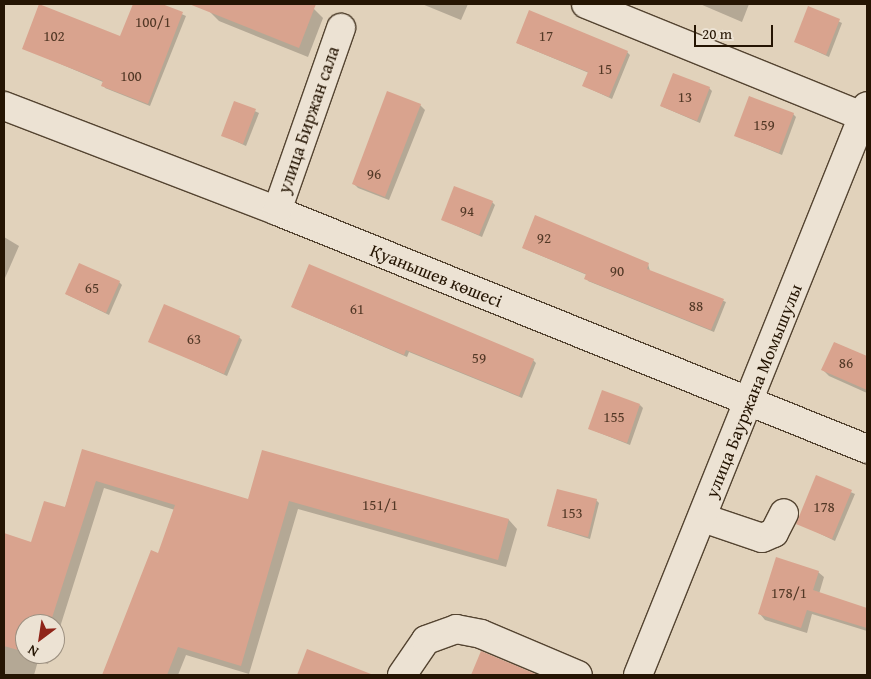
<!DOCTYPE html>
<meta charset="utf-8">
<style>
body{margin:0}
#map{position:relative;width:871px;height:679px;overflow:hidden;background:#e1d2bb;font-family:"Gentium Book Plus",serif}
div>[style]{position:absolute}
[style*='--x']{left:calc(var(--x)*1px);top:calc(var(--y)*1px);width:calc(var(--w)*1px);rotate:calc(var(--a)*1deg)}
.shadow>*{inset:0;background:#0003}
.building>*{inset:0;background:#d9a38e}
.roads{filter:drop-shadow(1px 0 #544431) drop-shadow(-1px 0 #544431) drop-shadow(0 1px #544431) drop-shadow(0 -1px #544431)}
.minor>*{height:28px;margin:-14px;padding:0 14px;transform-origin:14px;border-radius:14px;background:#ece2d3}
span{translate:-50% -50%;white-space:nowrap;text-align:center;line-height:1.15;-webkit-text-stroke:4px #ece2d3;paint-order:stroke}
.number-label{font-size:15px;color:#523826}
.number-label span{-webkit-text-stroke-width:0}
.street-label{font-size:18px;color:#251503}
.frame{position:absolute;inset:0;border:5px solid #251503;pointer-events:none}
.north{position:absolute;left:15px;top:614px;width:50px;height:50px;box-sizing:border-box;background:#ece2d3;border:1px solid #9c9080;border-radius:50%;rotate:211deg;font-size:14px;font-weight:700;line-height:20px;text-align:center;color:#251503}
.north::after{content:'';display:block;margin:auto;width:18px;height:22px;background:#8f2418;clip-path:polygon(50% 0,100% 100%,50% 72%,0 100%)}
.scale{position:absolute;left:694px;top:25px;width:79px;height:22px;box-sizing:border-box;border:2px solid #251503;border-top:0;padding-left:6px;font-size:15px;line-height:18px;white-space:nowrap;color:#251503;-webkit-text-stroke:4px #ece2d3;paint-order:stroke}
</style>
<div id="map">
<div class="shadow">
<div style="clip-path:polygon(134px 4px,159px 4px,186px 16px,150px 106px,105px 88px,103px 82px,23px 48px,121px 38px)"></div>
<div style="clip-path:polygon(213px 4px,301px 4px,314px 9px,323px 18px,308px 57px,219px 21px,210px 12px)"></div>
<div style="clip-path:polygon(422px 4px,468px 4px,461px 20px)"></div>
<div style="clip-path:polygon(700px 4px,749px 4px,742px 22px)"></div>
<div style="clip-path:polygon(809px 8px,842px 23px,829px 57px,796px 42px)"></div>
<div style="clip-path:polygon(517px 43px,627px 52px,630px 55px,612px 99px,584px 86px,589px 73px)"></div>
<div style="clip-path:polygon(709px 88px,712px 91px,700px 123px,661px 106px)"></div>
<div style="clip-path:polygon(235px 102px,259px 113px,246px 146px,222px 135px)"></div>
<div style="clip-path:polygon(420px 105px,425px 110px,389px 200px,358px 188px,353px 183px)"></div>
<div style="clip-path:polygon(793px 114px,796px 117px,782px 155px,736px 136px)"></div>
<div style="clip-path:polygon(492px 202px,495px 205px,482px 237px,443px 220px)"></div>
<div style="clip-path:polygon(4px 237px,19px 246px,5px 278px,4px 278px)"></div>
<div style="clip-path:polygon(523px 248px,648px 264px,650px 271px,726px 302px,714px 332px,588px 281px,587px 275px)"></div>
<div style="clip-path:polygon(119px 282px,122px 285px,109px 315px,66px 294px)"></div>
<div style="clip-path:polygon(292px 307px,533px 360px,536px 363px,522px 398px,409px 352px,407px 357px)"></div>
<div style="clip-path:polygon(239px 337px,242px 340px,227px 376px,150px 341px)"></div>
<div style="clip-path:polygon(835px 343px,867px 357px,867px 393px,829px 376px,823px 370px)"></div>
<div style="clip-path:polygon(640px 405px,643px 408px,630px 445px,590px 429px)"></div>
<div style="clip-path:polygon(83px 450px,249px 500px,263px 451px,509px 520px,517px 529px,506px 567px,298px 509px,249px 674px,186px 655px,178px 675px,103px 675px,152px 552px,159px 554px,175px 510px,104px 488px,55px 643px,55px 624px,25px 624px,25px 654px,51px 654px,48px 664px,38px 661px,34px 675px,4px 675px,4px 535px,32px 544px,65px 508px)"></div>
<div style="clip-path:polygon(817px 477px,855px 494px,835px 541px,798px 523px)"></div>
<div style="clip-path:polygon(596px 500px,599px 503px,590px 539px,548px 526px)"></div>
<div style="clip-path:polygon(818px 572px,824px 577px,819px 594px,867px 609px,867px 631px,812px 614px,807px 633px,765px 620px,760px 614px)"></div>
<div style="clip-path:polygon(308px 650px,353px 674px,352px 675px,298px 675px)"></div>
<div style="clip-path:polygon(482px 653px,532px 674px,533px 675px,473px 675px)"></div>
</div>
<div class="building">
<div style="clip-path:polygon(39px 4px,120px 36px,133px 4px,162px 4px,183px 12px,148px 104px,101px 86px,103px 81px,22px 49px)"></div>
<div style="clip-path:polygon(189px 4px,316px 4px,299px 48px)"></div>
<div style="clip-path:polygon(808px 6px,840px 19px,826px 55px,794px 42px)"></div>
<div style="clip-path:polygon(529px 10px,628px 51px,609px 97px,582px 86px,588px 72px,516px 43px)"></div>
<div style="clip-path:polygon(673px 73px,710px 87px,697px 121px,660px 106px)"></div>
<div style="clip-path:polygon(387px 91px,421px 104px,385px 197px,352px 184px)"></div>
<div style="clip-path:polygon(749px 96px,794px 113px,779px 153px,734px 136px)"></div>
<div style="clip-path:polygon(234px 101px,256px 109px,243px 144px,221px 136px)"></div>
<div style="clip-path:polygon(454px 186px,493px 201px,479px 235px,441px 220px)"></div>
<div style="clip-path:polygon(535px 215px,649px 263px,647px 269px,724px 299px,711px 330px,584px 279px,586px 274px,522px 248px)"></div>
<div style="clip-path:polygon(79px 263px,120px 281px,106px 313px,65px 294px)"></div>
<div style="clip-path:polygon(309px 264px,534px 359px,519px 396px,406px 350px,404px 355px,291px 307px)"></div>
<div style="clip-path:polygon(164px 304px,240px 336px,224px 374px,148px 342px)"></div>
<div style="clip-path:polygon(834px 342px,867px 356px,867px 390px,821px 370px)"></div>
<div style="clip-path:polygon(602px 390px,640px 404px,627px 443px,588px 429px)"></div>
<div style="clip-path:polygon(82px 449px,248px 499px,262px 450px,509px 519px,498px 560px,289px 501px,241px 666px,178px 647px,167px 675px,102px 675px,151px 550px,158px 553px,175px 505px,96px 481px,50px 624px,25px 624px,25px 652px,4px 646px,4px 533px,31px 542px,44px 501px,65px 507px)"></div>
<div style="clip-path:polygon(816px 475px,852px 490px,832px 539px,796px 524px)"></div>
<div style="clip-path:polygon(557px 489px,597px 499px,588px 537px,547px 526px)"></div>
<div style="clip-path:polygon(776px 557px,819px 571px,813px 590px,867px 608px,867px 628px,807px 610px,801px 628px,758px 614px)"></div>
<div style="clip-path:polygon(307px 649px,371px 674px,371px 675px,297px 675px)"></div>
<div style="clip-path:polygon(481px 651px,538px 675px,471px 675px)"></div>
</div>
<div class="roads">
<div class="minor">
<div style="--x:586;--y:4;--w:303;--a:22.1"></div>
<div style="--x:4;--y:106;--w:292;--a:21"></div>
<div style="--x:277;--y:211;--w:636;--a:21.97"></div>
<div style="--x:277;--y:211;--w:194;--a:-70.7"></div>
<div style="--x:703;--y:518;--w:62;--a:18.7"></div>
<div style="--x:762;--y:538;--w:13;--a:-23"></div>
<div style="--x:774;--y:533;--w:22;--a:-63"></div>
<div style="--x:402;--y:675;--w:42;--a:-55.6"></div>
<div style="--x:426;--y:640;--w:32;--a:-20"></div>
<div style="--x:456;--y:629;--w:25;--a:11"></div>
<div style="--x:481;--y:634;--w:105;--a:22.9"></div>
<div style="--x:638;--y:675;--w:613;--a:-68.08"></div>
</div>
</div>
<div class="number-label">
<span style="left:153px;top:22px">100/1</span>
<span style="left:54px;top:36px">102</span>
<span style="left:546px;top:36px">17</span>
<span style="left:605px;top:69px">15</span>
<span style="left:131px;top:76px">100</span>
<span style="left:685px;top:97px">13</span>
<span style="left:764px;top:125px">159</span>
<span style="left:374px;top:174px">96</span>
<span style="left:467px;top:211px">94</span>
<span style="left:544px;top:238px">92</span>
<span style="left:617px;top:271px">90</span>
<span style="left:92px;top:288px">65</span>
<span style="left:696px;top:306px">88</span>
<span style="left:357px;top:309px">61</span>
<span style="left:194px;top:339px">63</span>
<span style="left:479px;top:358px">59</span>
<span style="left:846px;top:363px">86</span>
<span style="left:614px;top:417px">155</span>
<span style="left:380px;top:505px">151/1</span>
<span style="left:824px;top:507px">178</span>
<span style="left:572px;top:513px">153</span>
<span style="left:789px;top:593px">178/1</span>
</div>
<div class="street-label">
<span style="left:309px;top:120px;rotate:-71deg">улица Биржан сала</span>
<span style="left:436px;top:276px;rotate:22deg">Қуанышев көшесі</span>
<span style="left:754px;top:391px;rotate:-68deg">улица Бауржана Момышулы</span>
</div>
<div class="frame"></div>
<div class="north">N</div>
<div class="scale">20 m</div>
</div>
